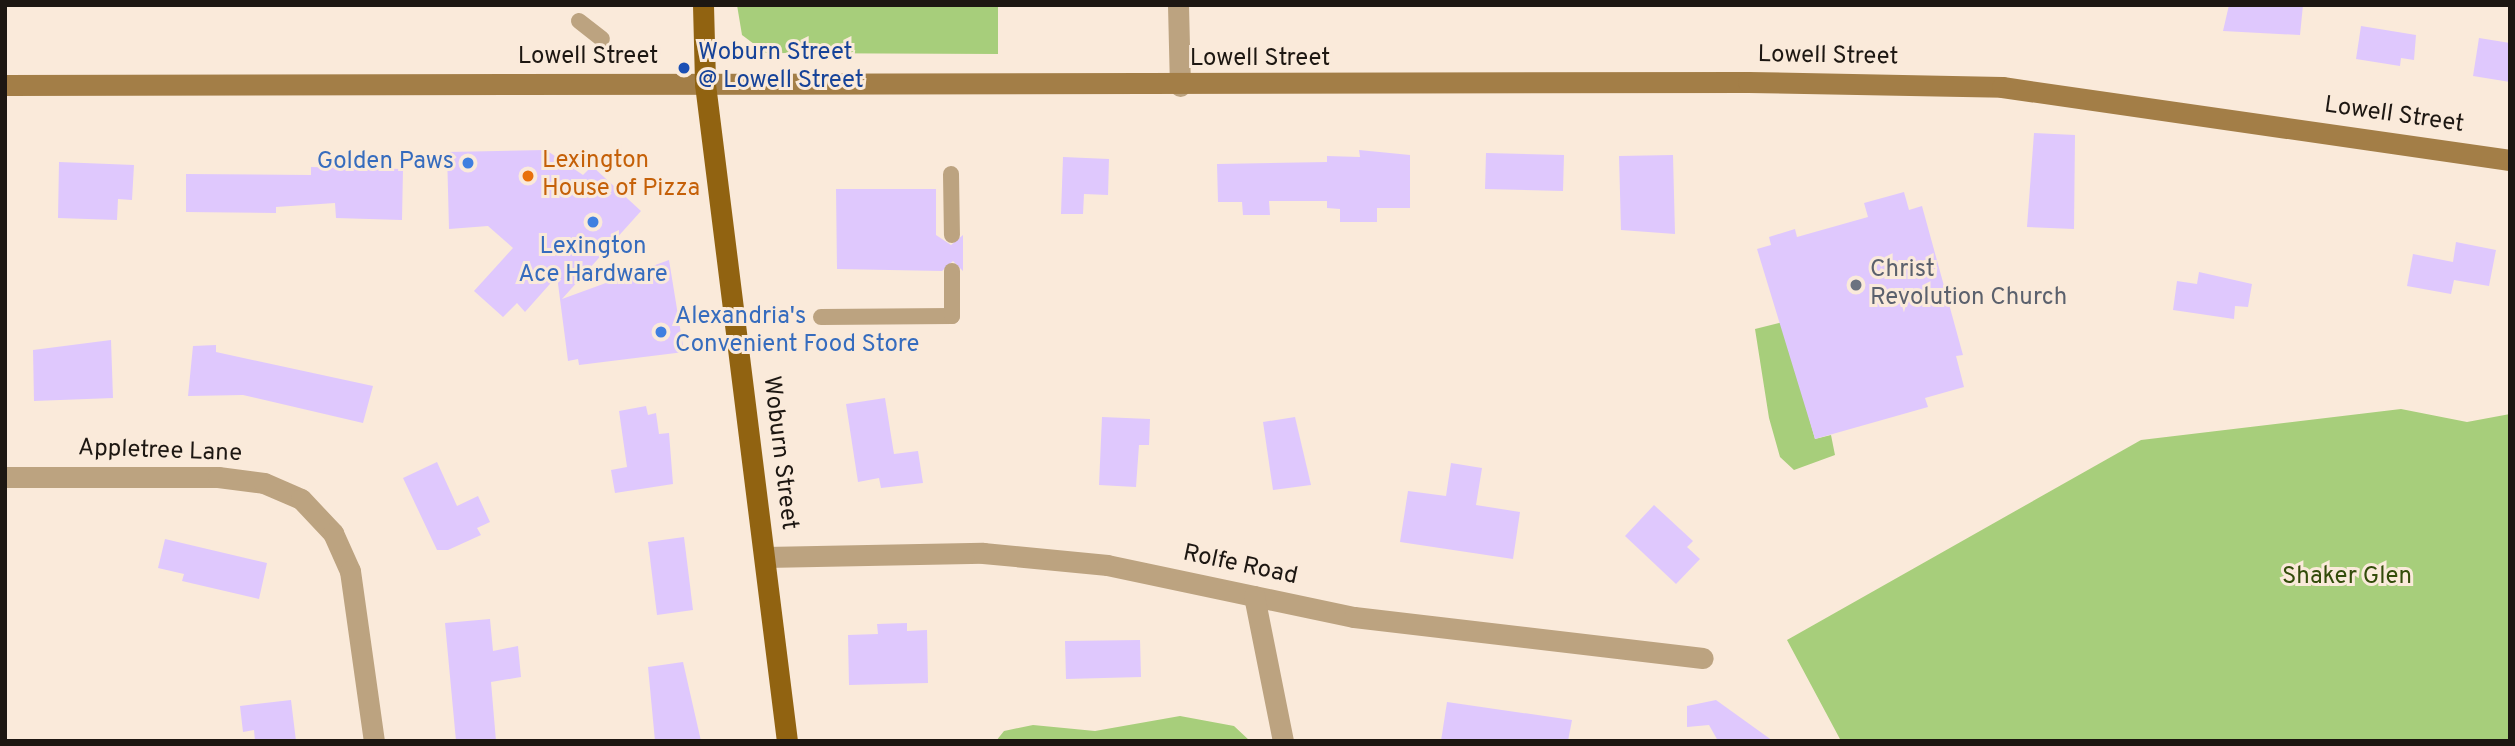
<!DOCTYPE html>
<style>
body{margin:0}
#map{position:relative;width:2515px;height:746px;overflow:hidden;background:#faeada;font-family:Overpass,sans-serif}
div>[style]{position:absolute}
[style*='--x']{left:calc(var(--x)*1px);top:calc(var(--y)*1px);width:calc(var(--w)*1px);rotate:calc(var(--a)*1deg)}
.green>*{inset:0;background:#a7ce7b}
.building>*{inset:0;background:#dfc8fd}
.service>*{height:16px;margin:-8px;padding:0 8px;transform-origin:8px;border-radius:8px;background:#bca380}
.minor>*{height:21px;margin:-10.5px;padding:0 10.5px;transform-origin:10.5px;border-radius:10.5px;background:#bca380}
.secondary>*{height:21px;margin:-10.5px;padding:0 10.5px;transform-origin:10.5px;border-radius:10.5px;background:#a37e47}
.primary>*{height:21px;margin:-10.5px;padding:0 10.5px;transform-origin:10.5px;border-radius:10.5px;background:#916311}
.dots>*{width:19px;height:19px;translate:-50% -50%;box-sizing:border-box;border:4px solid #faeada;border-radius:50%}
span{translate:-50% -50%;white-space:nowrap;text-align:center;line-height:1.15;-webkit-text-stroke:6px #faeada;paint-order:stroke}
.transit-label{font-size:24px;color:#164399}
.left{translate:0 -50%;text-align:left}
.street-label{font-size:24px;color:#1d1712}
.food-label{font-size:24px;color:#c56008}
.shop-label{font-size:24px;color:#366cbe}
.right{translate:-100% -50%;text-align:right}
.worship-label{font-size:24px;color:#5b616d}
.park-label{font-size:24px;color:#334c0a}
.frame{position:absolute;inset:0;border:7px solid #1d1712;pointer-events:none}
</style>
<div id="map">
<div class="green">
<div style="clip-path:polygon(737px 5px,998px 5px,998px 54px,766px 53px,742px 35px)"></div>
<div style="clip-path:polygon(1783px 322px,1815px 439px,1831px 435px,1835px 455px,1794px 470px,1780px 457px,1769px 418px,1755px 329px)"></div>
<div style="clip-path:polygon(2401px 409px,2467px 422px,2510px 414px,2510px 741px,1841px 741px,1787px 640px,2141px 440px)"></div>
<div style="clip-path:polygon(1180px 716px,1234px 726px,1250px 741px,996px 741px,1004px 731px,1033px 725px,1095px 731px)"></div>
</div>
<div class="building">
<div style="clip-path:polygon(2229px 5px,2303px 5px,2300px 35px,2223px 31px)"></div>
<div style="clip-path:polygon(2361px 26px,2416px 35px,2414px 60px,2401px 58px,2400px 66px,2356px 59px)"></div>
<div style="clip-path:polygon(2479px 38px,2510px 43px,2510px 82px,2473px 76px)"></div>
<div style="clip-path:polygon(2034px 133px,2075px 135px,2074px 229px,2027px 227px)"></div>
<div style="clip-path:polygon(546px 150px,583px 175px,592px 166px,641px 211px,562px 299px,669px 260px,684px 352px,579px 365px,578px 359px,568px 361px,557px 276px,525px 312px,517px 303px,503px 317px,474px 291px,513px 248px,488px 226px,449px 229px,447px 152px)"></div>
<div style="clip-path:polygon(1359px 150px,1410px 155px,1410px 208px,1377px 208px,1377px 222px,1340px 222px,1340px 209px,1327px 208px,1327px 201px,1269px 201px,1270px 215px,1243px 215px,1242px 202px,1218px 202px,1217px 164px,1327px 162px,1327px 156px,1360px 157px)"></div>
<div style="clip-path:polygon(1486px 153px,1564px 155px,1563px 191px,1485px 189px)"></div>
<div style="clip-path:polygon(1673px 155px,1675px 234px,1621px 230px,1619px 156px)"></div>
<div style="clip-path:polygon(1063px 157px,1109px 159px,1108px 195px,1084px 194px,1083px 214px,1061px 214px)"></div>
<div style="clip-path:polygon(59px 162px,134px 165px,132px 200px,118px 199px,117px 220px,58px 218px)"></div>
<div style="clip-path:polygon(311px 167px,403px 169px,402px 220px,336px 218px,335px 203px,276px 207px,276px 213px,186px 212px,186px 174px,311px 175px)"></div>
<div style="clip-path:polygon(836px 189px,936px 189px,936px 235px,951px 245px,963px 235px,963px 271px,953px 261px,942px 271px,837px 269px)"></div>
<div style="clip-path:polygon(1904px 192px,1909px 210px,1922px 206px,1963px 355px,1956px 356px,1964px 387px,1925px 398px,1928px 407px,1815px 439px,1757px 249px,1771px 245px,1769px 237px,1795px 229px,1797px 237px,1868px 217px,1864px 203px)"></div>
<div style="clip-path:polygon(2456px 242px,2496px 250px,2489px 286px,2454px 280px,2451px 294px,2407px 286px,2413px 254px,2453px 262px)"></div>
<div style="clip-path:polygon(2199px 272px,2252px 284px,2248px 307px,2235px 306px,2234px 319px,2173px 310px,2177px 281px,2197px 284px)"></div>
<div style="clip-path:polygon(111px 340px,113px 398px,34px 401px,33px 350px)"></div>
<div style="clip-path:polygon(216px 345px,216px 352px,373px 386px,363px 423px,243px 395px,188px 396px,193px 346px)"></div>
<div style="clip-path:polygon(885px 398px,894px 454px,918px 451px,923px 483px,881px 488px,879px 478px,858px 482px,846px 404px)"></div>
<div style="clip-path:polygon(646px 406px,648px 415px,656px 413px,659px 434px,669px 433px,673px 484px,615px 493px,611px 470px,627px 467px,619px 411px)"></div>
<div style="clip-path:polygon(1102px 417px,1150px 419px,1149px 445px,1139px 445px,1136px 487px,1099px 485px)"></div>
<div style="clip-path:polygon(1295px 417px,1311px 485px,1273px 490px,1263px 422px)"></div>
<div style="clip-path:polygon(437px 462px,457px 506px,478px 496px,490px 522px,477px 528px,481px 535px,448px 550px,437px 550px,403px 478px)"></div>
<div style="clip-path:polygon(1451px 463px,1482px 468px,1476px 505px,1520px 512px,1513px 559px,1400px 542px,1408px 491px,1446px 496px)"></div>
<div style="clip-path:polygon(1654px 505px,1693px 541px,1687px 547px,1700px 559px,1676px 584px,1625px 536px)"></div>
<div style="clip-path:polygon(684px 537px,693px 610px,657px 615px,648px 542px)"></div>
<div style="clip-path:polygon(165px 539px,267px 563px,259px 599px,182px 581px,184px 574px,158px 568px)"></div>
<div style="clip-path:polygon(490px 619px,493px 651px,518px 646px,521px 677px,491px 682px,496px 741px,456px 741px,445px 623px)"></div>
<div style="clip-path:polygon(907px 623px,907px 631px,927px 630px,928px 683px,849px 685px,848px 635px,878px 634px,877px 624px)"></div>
<div style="clip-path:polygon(1140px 640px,1141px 677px,1066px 679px,1065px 641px)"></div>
<div style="clip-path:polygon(683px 662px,701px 741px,655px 741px,648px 667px)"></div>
<div style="clip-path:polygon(291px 700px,296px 741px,255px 741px,254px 730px,243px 732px,240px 706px)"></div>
<div style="clip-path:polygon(1716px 700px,1773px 741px,1718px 741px,1709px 725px,1687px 727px,1687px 706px)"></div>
<div style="clip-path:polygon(1447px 702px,1572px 720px,1568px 741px,1441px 741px)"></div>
</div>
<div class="service">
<div style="--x:579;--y:21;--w:29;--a:38"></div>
<div style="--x:951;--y:174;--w:61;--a:89.1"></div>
<div style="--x:821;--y:317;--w:131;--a:-0.4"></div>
<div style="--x:952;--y:316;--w:45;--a:-90"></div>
</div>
<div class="minor">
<div style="--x:1178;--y:5;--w:81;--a:88.6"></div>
<div style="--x:5;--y:477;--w:213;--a:0"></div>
<div style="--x:218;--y:477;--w:46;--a:7.4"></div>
<div style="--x:264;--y:483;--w:40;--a:23.4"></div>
<div style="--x:301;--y:499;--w:47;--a:46.7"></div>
<div style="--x:333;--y:533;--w:42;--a:65.9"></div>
<div style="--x:350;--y:571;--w:172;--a:82"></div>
<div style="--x:765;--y:557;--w:218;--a:-1.1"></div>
<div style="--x:983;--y:553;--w:125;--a:5.5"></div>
<div style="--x:1107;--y:565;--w:252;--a:11.9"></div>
<div style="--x:1354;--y:617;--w:351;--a:6.7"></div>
<div style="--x:1254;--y:596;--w:148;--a:78.7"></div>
</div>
<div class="secondary">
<div style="--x:5;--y:85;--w:1743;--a:-0.1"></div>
<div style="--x:1748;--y:82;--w:254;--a:1.1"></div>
<div style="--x:2002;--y:87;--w:513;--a:8.18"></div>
</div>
<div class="primary">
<div style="--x:703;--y:5;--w:79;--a:88.5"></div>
<div style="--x:705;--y:84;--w:662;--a:82.89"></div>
</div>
<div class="dots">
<div style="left:684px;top:68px;background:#1a4fb4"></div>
<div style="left:468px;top:163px;background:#3f7fe0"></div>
<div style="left:528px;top:176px;background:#e8710a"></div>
<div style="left:593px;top:222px;background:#3f7fe0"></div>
<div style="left:1856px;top:285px;background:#6b7280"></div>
<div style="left:661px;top:332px;background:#3f7fe0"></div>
</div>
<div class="transit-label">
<span class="left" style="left:698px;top:68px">Woburn Street<br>@ Lowell Street</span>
</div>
<div class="street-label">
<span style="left:1828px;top:57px;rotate:1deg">Lowell Street</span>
<span style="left:588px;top:58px">Lowell Street</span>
<span style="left:1260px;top:60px">Lowell Street</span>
<span style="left:2394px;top:116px;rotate:8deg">Lowell Street</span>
<span style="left:160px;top:452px;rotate:2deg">Appletree Lane</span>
<span style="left:779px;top:453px;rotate:83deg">Woburn Street</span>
<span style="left:1240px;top:566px;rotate:12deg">Rolfe Road</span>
</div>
<div class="food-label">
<span class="left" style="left:542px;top:176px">Lexington<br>House of Pizza</span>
</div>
<div class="shop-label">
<span class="right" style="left:454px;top:163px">Golden Paws</span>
<span style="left:593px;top:262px">Lexington<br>Ace Hardware</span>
<span class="left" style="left:675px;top:332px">Alexandria's<br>Convenient Food Store</span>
</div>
<div class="worship-label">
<span class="left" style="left:1870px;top:285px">Christ<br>Revolution Church</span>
</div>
<div class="park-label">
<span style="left:2347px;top:578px">Shaker Glen</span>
</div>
<div class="frame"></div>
</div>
